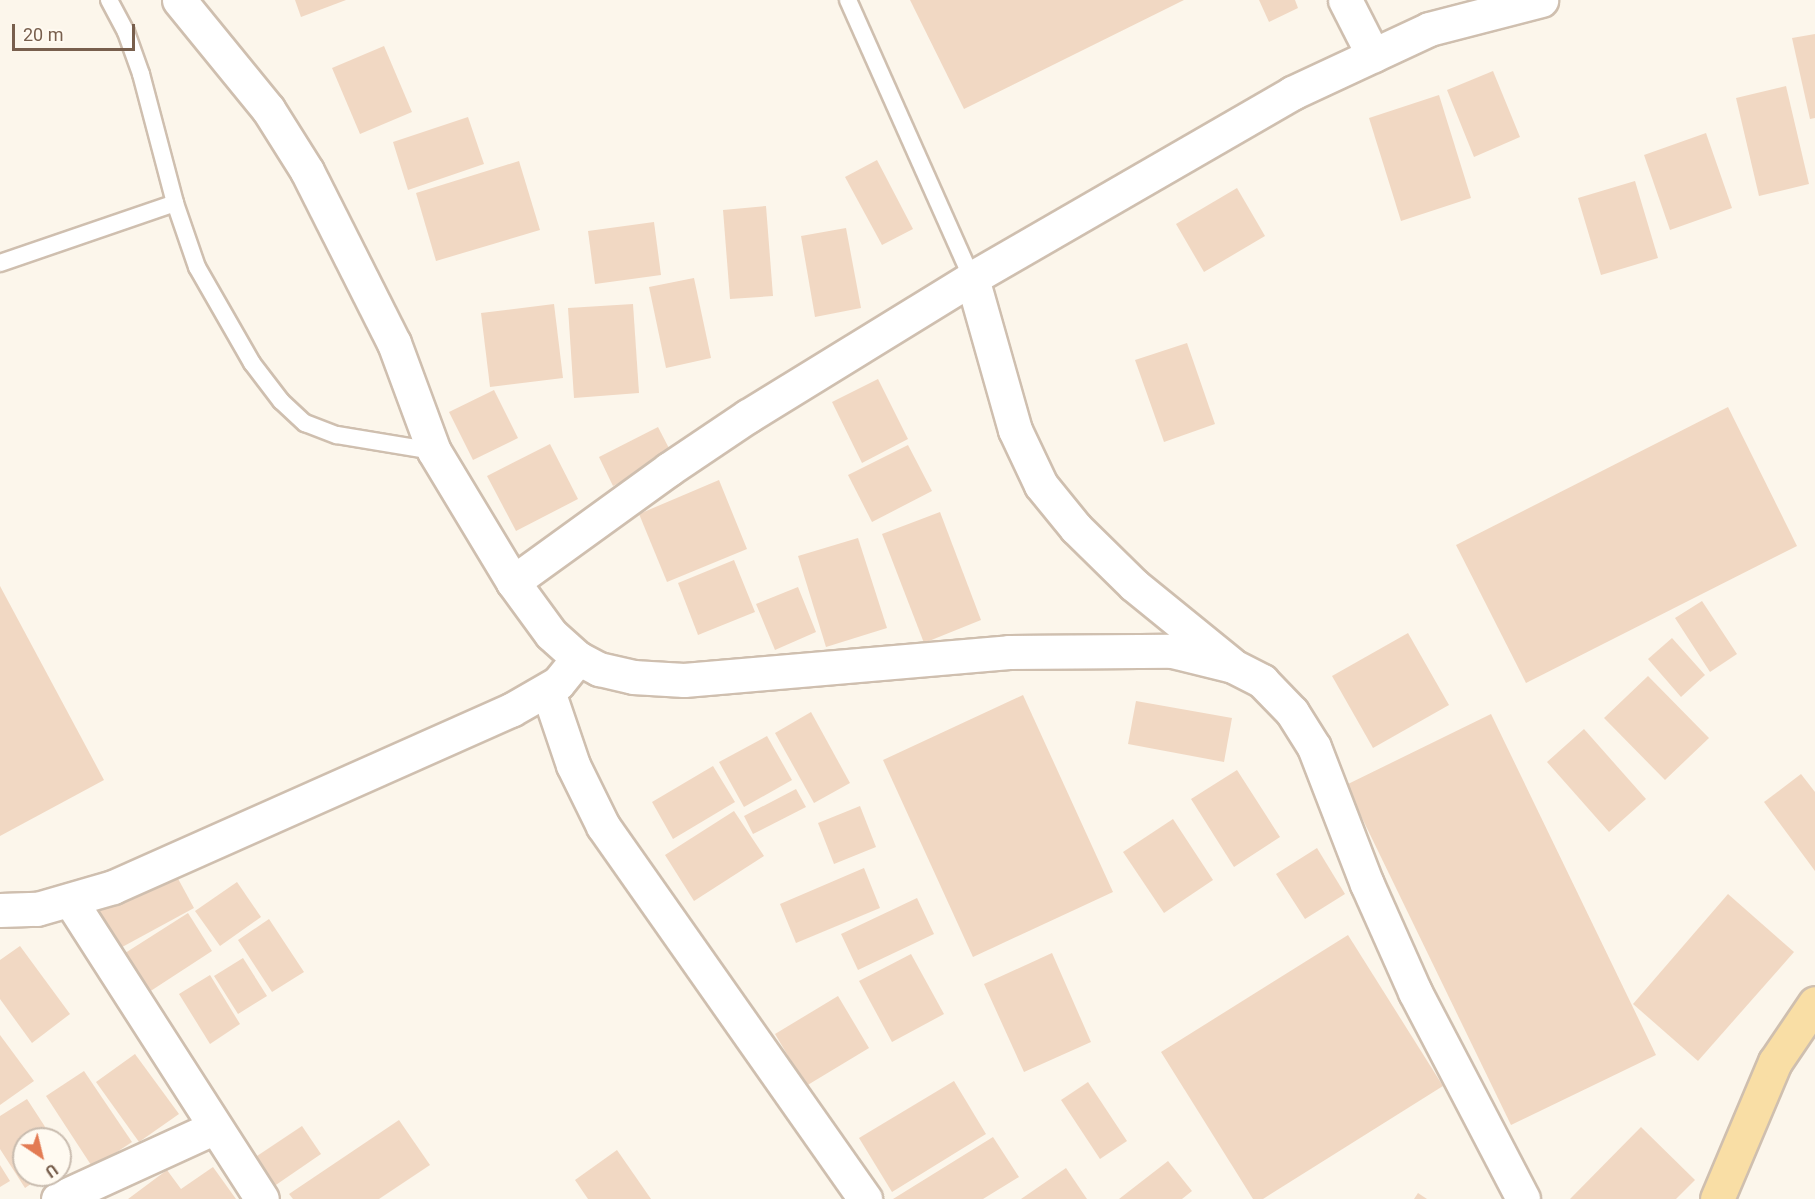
<!DOCTYPE html>
<style>
body{margin:0}
#map{position:relative;width:1815px;height:1199px;overflow:hidden;background:#fcf6eb;font-family:Roboto,sans-serif}
div>[style]{position:absolute}
[style*='--x']{left:calc(var(--x)*1px);top:calc(var(--y)*1px);width:calc(var(--w)*1px);rotate:calc(var(--a)*1deg)}
.building>*{inset:0;background:#f1d8c3}
.roads{filter:drop-shadow(2px 0 #cfbfaf) drop-shadow(-2px 0 #cfbfaf) drop-shadow(0 2px #cfbfaf) drop-shadow(0 -2px #cfbfaf)}
.service>*{height:16px;margin:-8px;padding:0 8px;transform-origin:8px;border-radius:8px;background:#fff}
.minor>*{height:33px;margin:-16.5px;padding:0 16.5px;transform-origin:16.5px;border-radius:16.5px;background:#fff}
.primary>*{height:33px;margin:-16.5px;padding:0 16.5px;transform-origin:16.5px;border-radius:16.5px;background:#f9dea5}
span{translate:-50% -50%;white-space:nowrap;text-align:center;line-height:1.15;-webkit-text-stroke:4.5px #fffaf1;paint-order:stroke}
.north{position:absolute;left:12px;top:1127px;width:60px;height:60px;box-sizing:border-box;background:#fffaf1;border:2px solid #c9bcaf;border-radius:50%;rotate:145deg;font-size:16px;font-weight:700;line-height:24px;text-align:center;color:#785f4d}
.north::after{content:'';display:block;margin:auto;width:21px;height:27px;background:#e37b53;clip-path:polygon(50% 0,100% 100%,50% 72%,0 100%)}
.scale{position:absolute;left:12px;top:24px;width:123px;height:27px;box-sizing:border-box;border:3px solid #785f4d;border-top:0;padding-left:8px;font-size:18px;line-height:21px;white-space:nowrap;color:#785f4d;-webkit-text-stroke:4px #fffaf1;paint-order:stroke}
</style>
<div id="map">
<div class="building">
<div style="clip-path:polygon(295px 0,346px 0,301px 17px)"></div>
<div style="clip-path:polygon(910px 0,1184px 0,964px 109px)"></div>
<div style="clip-path:polygon(1259px 0,1295px 0,1298px 8px,1269px 22px)"></div>
<div style="clip-path:polygon(1815px 34px,1815px 118px,1810px 119px,1792px 38px)"></div>
<div style="clip-path:polygon(384px 46px,412px 112px,360px 134px,332px 68px)"></div>
<div style="clip-path:polygon(1493px 71px,1520px 137px,1474px 157px,1447px 90px)"></div>
<div style="clip-path:polygon(1786px 86px,1809px 184px,1759px 196px,1736px 98px)"></div>
<div style="clip-path:polygon(1439px 95px,1471px 198px,1401px 221px,1369px 118px)"></div>
<div style="clip-path:polygon(468px 117px,484px 164px,408px 190px,393px 142px)"></div>
<div style="clip-path:polygon(1706px 133px,1732px 208px,1670px 230px,1644px 155px)"></div>
<div style="clip-path:polygon(877px 160px,913px 229px,882px 245px,845px 177px)"></div>
<div style="clip-path:polygon(519px 161px,540px 230px,436px 261px,416px 193px)"></div>
<div style="clip-path:polygon(1635px 181px,1658px 258px,1601px 275px,1578px 198px)"></div>
<div style="clip-path:polygon(1237px 188px,1265px 236px,1204px 272px,1176px 224px)"></div>
<div style="clip-path:polygon(766px 206px,773px 296px,730px 299px,723px 210px)"></div>
<div style="clip-path:polygon(654px 222px,661px 275px,595px 284px,588px 231px)"></div>
<div style="clip-path:polygon(846px 228px,861px 308px,815px 317px,801px 236px)"></div>
<div style="clip-path:polygon(694px 278px,711px 358px,666px 368px,649px 287px)"></div>
<div style="clip-path:polygon(554px 304px,563px 378px,490px 387px,481px 313px)"></div>
<div style="clip-path:polygon(633px 304px,639px 393px,574px 398px,568px 308px)"></div>
<div style="clip-path:polygon(1187px 343px,1215px 424px,1164px 442px,1135px 360px)"></div>
<div style="clip-path:polygon(878px 379px,908px 439px,862px 463px,832px 402px)"></div>
<div style="clip-path:polygon(494px 390px,518px 438px,473px 460px,449px 412px)"></div>
<div style="clip-path:polygon(1728px 407px,1797px 546px,1526px 683px,1456px 545px)"></div>
<div style="clip-path:polygon(658px 427px,673px 456px,613px 486px,599px 457px)"></div>
<div style="clip-path:polygon(550px 444px,578px 499px,516px 531px,487px 476px)"></div>
<div style="clip-path:polygon(908px 445px,932px 491px,872px 522px,848px 475px)"></div>
<div style="clip-path:polygon(719px 480px,747px 549px,667px 582px,639px 514px)"></div>
<div style="clip-path:polygon(940px 512px,981px 620px,924px 643px,882px 534px)"></div>
<div style="clip-path:polygon(858px 538px,887px 628px,826px 647px,798px 556px)"></div>
<div style="clip-path:polygon(734px 560px,755px 612px,698px 635px,678px 583px)"></div>
<div style="clip-path:polygon(0 586px,104px 780px,0 836px)"></div>
<div style="clip-path:polygon(798px 587px,816px 632px,775px 650px,756px 604px)"></div>
<div style="clip-path:polygon(1702px 601px,1737px 654px,1710px 672px,1675px 618px)"></div>
<div style="clip-path:polygon(1408px 633px,1449px 705px,1373px 748px,1332px 676px)"></div>
<div style="clip-path:polygon(1672px 638px,1705px 675px,1681px 697px,1648px 659px)"></div>
<div style="clip-path:polygon(1648px 676px,1709px 738px,1665px 780px,1604px 718px)"></div>
<div style="clip-path:polygon(1023px 695px,1113px 892px,973px 957px,883px 760px)"></div>
<div style="clip-path:polygon(1136px 701px,1232px 718px,1224px 762px,1128px 744px)"></div>
<div style="clip-path:polygon(811px 712px,850px 783px,814px 803px,775px 733px)"></div>
<div style="clip-path:polygon(1491px 714px,1656px 1055px,1511px 1125px,1346px 785px)"></div>
<div style="clip-path:polygon(1584px 729px,1646px 799px,1609px 832px,1547px 762px)"></div>
<div style="clip-path:polygon(767px 736px,792px 780px,744px 807px,719px 762px)"></div>
<div style="clip-path:polygon(713px 766px,735px 802px,673px 839px,652px 802px)"></div>
<div style="clip-path:polygon(1237px 770px,1280px 837px,1234px 867px,1191px 799px)"></div>
<div style="clip-path:polygon(1801px 774px,1815px 792px,1815px 871px,1764px 802px)"></div>
<div style="clip-path:polygon(796px 789px,806px 807px,753px 834px,744px 816px)"></div>
<div style="clip-path:polygon(860px 806px,876px 847px,834px 864px,818px 823px)"></div>
<div style="clip-path:polygon(734px 811px,764px 856px,694px 901px,665px 855px)"></div>
<div style="clip-path:polygon(1173px 819px,1213px 880px,1164px 913px,1123px 852px)"></div>
<div style="clip-path:polygon(1317px 848px,1345px 894px,1305px 919px,1276px 874px)"></div>
<div style="clip-path:polygon(170px 864px,194px 908px,113px 952px,90px 909px)"></div>
<div style="clip-path:polygon(864px 868px,880px 908px,796px 943px,780px 904px)"></div>
<div style="clip-path:polygon(237px 882px,261px 917px,220px 946px,195px 911px)"></div>
<div style="clip-path:polygon(1728px 894px,1794px 952px,1698px 1061px,1633px 1004px)"></div>
<div style="clip-path:polygon(917px 898px,934px 934px,858px 970px,841px 934px)"></div>
<div style="clip-path:polygon(188px 913px,212px 951px,146px 994px,122px 955px)"></div>
<div style="clip-path:polygon(269px 919px,304px 972px,272px 992px,238px 940px)"></div>
<div style="clip-path:polygon(1348px 935px,1443px 1086px,1263px 1199px,1253px 1199px,1161px 1052px)"></div>
<div style="clip-path:polygon(20px 946px,70px 1014px,32px 1043px,0 999px,0 960px)"></div>
<div style="clip-path:polygon(1052px 953px,1091px 1042px,1024px 1072px,984px 984px)"></div>
<div style="clip-path:polygon(911px 954px,944px 1014px,892px 1042px,859px 981px)"></div>
<div style="clip-path:polygon(243px 958px,267px 996px,238px 1014px,214px 976px)"></div>
<div style="clip-path:polygon(210px 975px,240px 1024px,210px 1044px,179px 994px)"></div>
<div style="clip-path:polygon(838px 996px,869px 1048px,806px 1086px,775px 1034px)"></div>
<div style="clip-path:polygon(0 1035px,34px 1081px,0 1105px)"></div>
<div style="clip-path:polygon(135px 1054px,179px 1114px,139px 1142px,96px 1082px)"></div>
<div style="clip-path:polygon(84px 1071px,132px 1142px,93px 1168px,46px 1096px)"></div>
<div style="clip-path:polygon(954px 1081px,986px 1134px,892px 1192px,859px 1138px)"></div>
<div style="clip-path:polygon(1088px 1082px,1127px 1141px,1100px 1159px,1061px 1100px)"></div>
<div style="clip-path:polygon(27px 1099px,53px 1139px,24px 1139px,24px 1175px,44px 1175px,25px 1188px,0 1149px,0 1116px)"></div>
<div style="clip-path:polygon(399px 1120px,430px 1165px,379px 1199px,293px 1199px,289px 1194px)"></div>
<div style="clip-path:polygon(302px 1126px,321px 1154px,270px 1189px,251px 1160px)"></div>
<div style="clip-path:polygon(1641px 1127px,1695px 1180px,1676px 1199px,1570px 1199px)"></div>
<div style="clip-path:polygon(993px 1137px,1019px 1177px,983px 1199px,893px 1199px)"></div>
<div style="clip-path:polygon(60px 1150px,67px 1160px,60px 1165px)"></div>
<div style="clip-path:polygon(617px 1150px,651px 1199px,588px 1199px,575px 1180px)"></div>
<div style="clip-path:polygon(1168px 1161px,1192px 1191px,1182px 1199px,1119px 1199px)"></div>
<div style="clip-path:polygon(0 1165px,10px 1181px,0 1187px)"></div>
<div style="clip-path:polygon(213px 1167px,236px 1199px,128px 1199px,167px 1170px,181px 1189px)"></div>
<div style="clip-path:polygon(1066px 1168px,1087px 1199px,1021px 1199px)"></div>
<div style="clip-path:polygon(1418px 1193px,1427px 1199px,1414px 1199px)"></div>
</div>
<div class="roads">
<div class="service">
<div style="--x:109;--y:0;--w:36;--a:62"></div>
<div style="--x:126;--y:32;--w:45;--a:70.3"></div>
<div style="--x:141;--y:74;--w:133;--a:75.2"></div>
<div style="--x:175;--y:203;--w:68;--a:71"></div>
<div style="--x:197;--y:267;--w:111;--a:60.2"></div>
<div style="--x:252;--y:363;--w:48;--a:52.7"></div>
<div style="--x:281;--y:401;--w:33;--a:43"></div>
<div style="--x:305;--y:423;--w:34;--a:21"></div>
<div style="--x:337;--y:435;--w:98;--a:9.4"></div>
<div style="--x:848;--y:0;--w:304;--a:66"></div>
<div style="--x:0;--y:263;--w:185;--a:-18.9"></div>
</div>
<div class="minor">
<div style="--x:179;--y:0;--w:141;--a:50.8"></div>
<div style="--x:268;--y:109;--w:73;--a:57.8"></div>
<div style="--x:307;--y:171;--w:193;--a:63.2"></div>
<div style="--x:394;--y:343;--w:115;--a:69.7"></div>
<div style="--x:434;--y:451;--w:153;--a:58.9"></div>
<div style="--x:513;--y:582;--w:64;--a:53.8"></div>
<div style="--x:551;--y:634;--w:36;--a:42"></div>
<div style="--x:578;--y:658;--w:24;--a:28"></div>
<div style="--x:599;--y:669;--w:35;--a:13"></div>
<div style="--x:633;--y:677;--w:51;--a:3.4"></div>
<div style="--x:684;--y:680;--w:326;--a:-4.9"></div>
<div style="--x:1009;--y:652;--w:163;--a:-0.4"></div>
<div style="--x:1172;--y:651;--w:63;--a:13.8"></div>
<div style="--x:1233;--y:666;--w:33;--a:27"></div>
<div style="--x:1262;--y:681;--w:43;--a:45.9"></div>
<div style="--x:1292;--y:712;--w:41;--a:57.8"></div>
<div style="--x:1314;--y:747;--w:147;--a:68.9"></div>
<div style="--x:1367;--y:884;--w:118;--a:66"></div>
<div style="--x:1415;--y:992;--w:233;--a:62.4"></div>
<div style="--x:1345;--y:0;--w:62;--a:63"></div>
<div style="--x:972;--y:278;--w:158;--a:74.2"></div>
<div style="--x:1015;--y:430;--w:61;--a:64.7"></div>
<div style="--x:1041;--y:485;--w:55;--a:50.9"></div>
<div style="--x:1076;--y:528;--w:81;--a:44.5"></div>
<div style="--x:1134;--y:585;--w:124;--a:39.1"></div>
<div style="--x:513;--y:582;--w:193;--a:-35.9"></div>
<div style="--x:669;--y:469;--w:95;--a:-33.9"></div>
<div style="--x:748;--y:416;--w:263;--a:-31.6"></div>
<div style="--x:972;--y:278;--w:370;--a:-30"></div>
<div style="--x:1292;--y:93;--w:151;--a:-25"></div>
<div style="--x:1429;--y:29;--w:116;--a:-14.5"></div>
<div style="--x:548;--y:691;--w:78;--a:71.3"></div>
<div style="--x:573;--y:765;--w:68;--a:63.8"></div>
<div style="--x:603;--y:826;--w:456;--a:54.9"></div>
<div style="--x:70;--y:900;--w:355;--a:57.3"></div>
<div style="--x:0;--y:910;--w:37;--a:-2"></div>
<div style="--x:37;--y:909;--w:79;--a:-16.1"></div>
<div style="--x:113;--y:887;--w:436;--a:-24"></div>
<div style="--x:511;--y:710;--w:54;--a:-29.9"></div>
<div style="--x:558;--y:683;--w:32;--a:-51"></div>
<div style="--x:58;--y:1199;--w:170;--a:-24.6"></div>
</div>
<div class="primary">
<div style="--x:1717;--y:1199;--w:149;--a:-67.1"></div>
<div style="--x:1775;--y:1062;--w:71;--a:-55.9"></div>
</div>
</div>
<div class="north">U</div>
<div class="scale">20 m</div>
</div>
